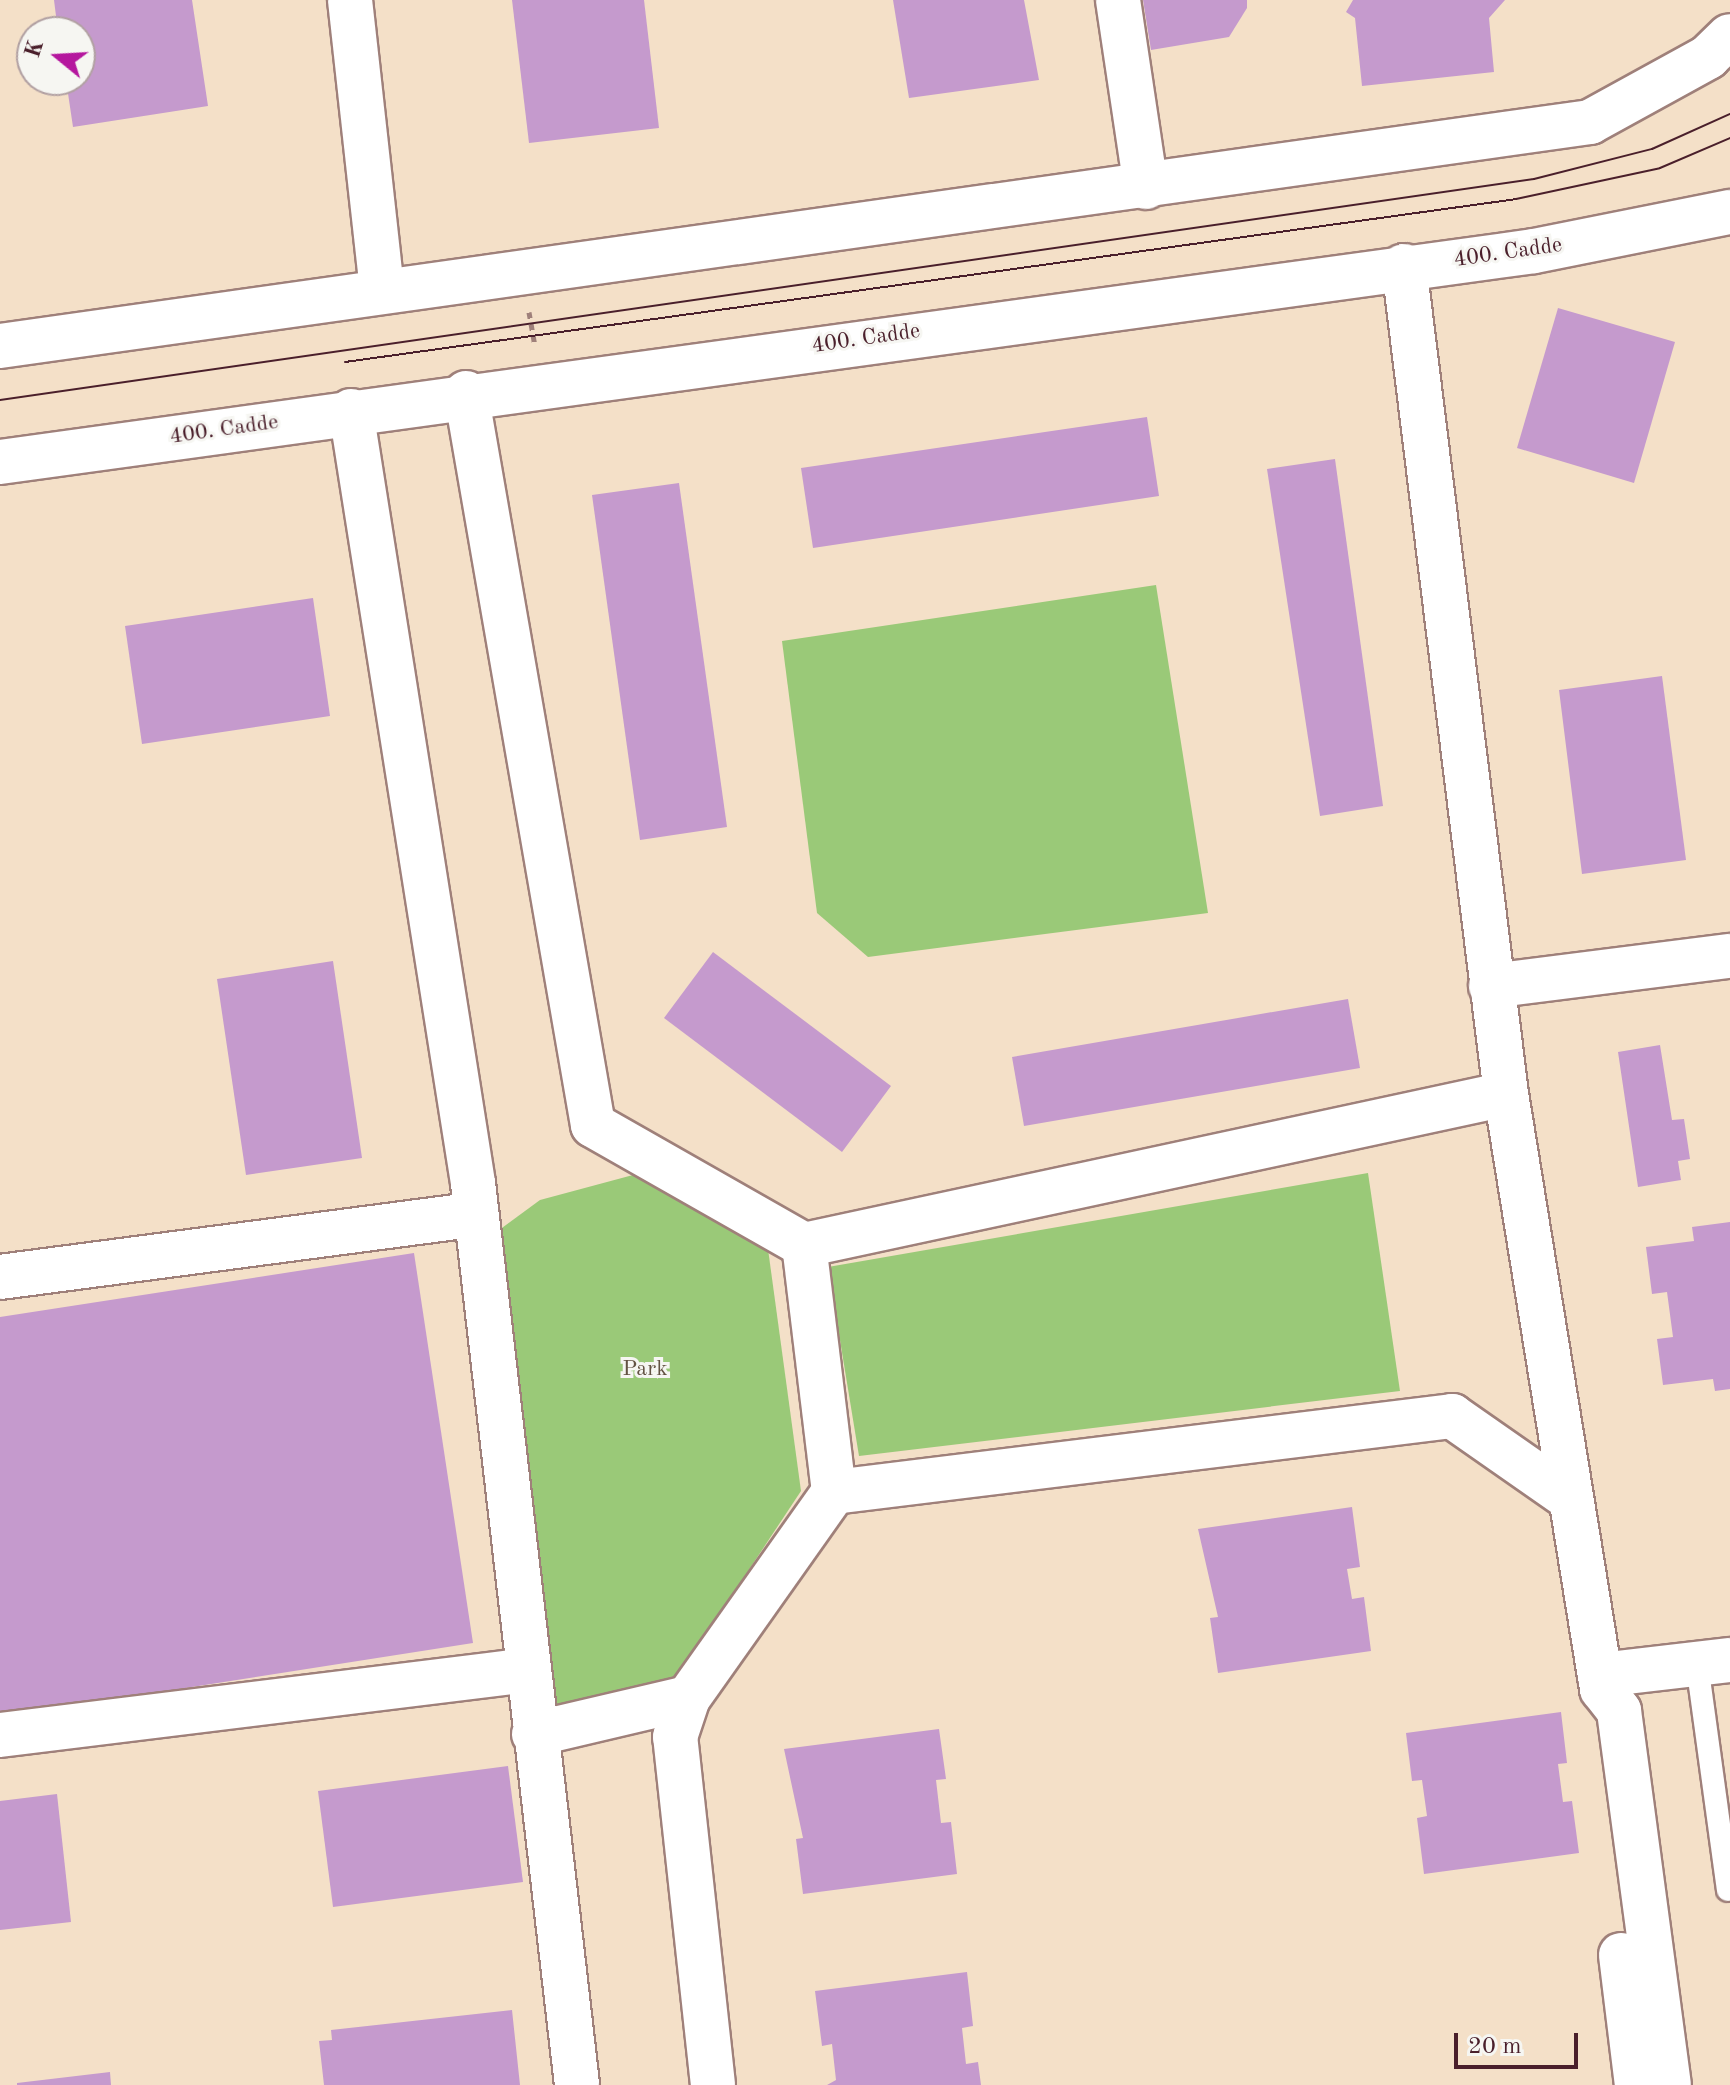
<!DOCTYPE html>
<style>
body{margin:0}
#map{position:relative;width:1730px;height:2085px;overflow:hidden;background:#f4e0c8;font-family:"Old Standard TT",serif}
div>[style]{position:absolute}
[style*='--x']{left:calc(var(--x)*1px);top:calc(var(--y)*1px);width:calc(var(--w)*1px);rotate:calc(var(--a)*1deg)}
.green>*{inset:0;background:#9ac978}
.building>*{inset:0;background:#c59acd}
.path>*{height:5px;margin-top:-2.5px;transform-origin:0;background:repeating-linear-gradient(90deg,#9f807a 0 6px,transparent 0 12px)}
.roads{filter:drop-shadow(2px 0 #9f807a) drop-shadow(-2px 0 #9f807a) drop-shadow(0 2px #9f807a) drop-shadow(0 -2px #9f807a)}
.service>*{height:22px;margin:-11px;padding:0 11px;transform-origin:11px;border-radius:11px;background:#fff}
.minor>*{height:44px;margin:-22px;padding:0 22px;transform-origin:22px;border-radius:22px;background:#fff}
.secondary>*{height:44px;margin:-22px;padding:0 22px;transform-origin:22px;border-radius:22px;background:#fff}
.tram>*{height:2px;margin:-1px;padding:0 1px;transform-origin:1px;border-radius:1px;background:#4a1f2b}
span{translate:-50% -50%;white-space:nowrap;text-align:center;line-height:1.15;-webkit-text-stroke:6px #f6f6f2;paint-order:stroke}
.street-label{font-size:22px;color:#4a1f2b}
.park-label{font-size:22px;color:#625242}
.north{position:absolute;left:16px;top:16px;width:80px;height:80px;box-sizing:border-box;background:#f6f6f2;border:2px solid #b1a0a2;border-radius:50%;rotate:288deg;font-size:22px;font-weight:700;line-height:32px;text-align:center;color:#4a1f2b}
.north::after{content:'';display:block;margin:auto;width:28px;height:36px;background:#b5179e;clip-path:polygon(50% 0,100% 100%,50% 72%,0 100%)}
.scale{position:absolute;left:1454px;top:2033px;width:124px;height:36px;box-sizing:border-box;border:4px solid #4a1f2b;border-top:0;padding-left:10px;font-size:24px;line-height:28px;white-space:nowrap;color:#4a1f2b;-webkit-text-stroke:6px #f6f6f2;paint-order:stroke}
</style>
<div id="map">
<div class="green">
<div style="clip-path:polygon(1156px 585px,1208px 913px,868px 957px,817px 913px,782px 641px)"></div>
<div style="clip-path:polygon(1368px 1173px,1400px 1391px,859px 1456px,828px 1267px)"></div>
<div style="clip-path:polygon(633px 1175px,768px 1249px,801px 1491px,678px 1677px,550px 1708px,487px 1239px,540px 1200px)"></div>
</div>
<div class="building">
<div style="clip-path:polygon(54px 0,192px 0,208px 106px,73px 127px,66px 80px,80px 80px,80px 32px,58px 32px)"></div>
<div style="clip-path:polygon(512px 0,644px 0,659px 128px,529px 143px)"></div>
<div style="clip-path:polygon(893px 0,1024px 0,1039px 80px,909px 98px)"></div>
<div style="clip-path:polygon(1143px 0,1247px 0,1247px 8px,1229px 37px,1151px 50px)"></div>
<div style="clip-path:polygon(1353px 0,1505px 0,1489px 18px,1494px 72px,1362px 86px,1355px 18px,1346px 12px)"></div>
<div style="clip-path:polygon(1558px 308px,1675px 342px,1634px 483px,1517px 448px)"></div>
<div style="clip-path:polygon(1147px 417px,1159px 496px,813px 548px,801px 468px)"></div>
<div style="clip-path:polygon(1335px 459px,1383px 806px,1320px 816px,1267px 469px)"></div>
<div style="clip-path:polygon(679px 483px,727px 827px,640px 840px,592px 495px)"></div>
<div style="clip-path:polygon(313px 598px,330px 716px,142px 744px,125px 626px)"></div>
<div style="clip-path:polygon(1662px 676px,1686px 860px,1582px 874px,1559px 690px)"></div>
<div style="clip-path:polygon(713px 952px,891px 1086px,842px 1152px,664px 1018px)"></div>
<div style="clip-path:polygon(333px 961px,362px 1158px,246px 1175px,217px 979px)"></div>
<div style="clip-path:polygon(1348px 999px,1360px 1068px,1024px 1126px,1012px 1057px)"></div>
<div style="clip-path:polygon(1660px 1045px,1672px 1120px,1684px 1119px,1690px 1159px,1678px 1161px,1681px 1180px,1638px 1187px,1618px 1052px)"></div>
<div style="clip-path:polygon(1730px 1222px,1730px 1389px,1715px 1391px,1713px 1379px,1663px 1385px,1657px 1339px,1673px 1337px,1667px 1292px,1652px 1294px,1646px 1247px,1694px 1241px,1692px 1227px)"></div>
<div style="clip-path:polygon(414px 1253px,473px 1643px,0 1717px,0 1317px)"></div>
<div style="clip-path:polygon(1352px 1507px,1360px 1567px,1347px 1569px,1352px 1599px,1364px 1597px,1371px 1651px,1218px 1673px,1210px 1618px,1218px 1617px,1198px 1529px)"></div>
<div style="clip-path:polygon(1561px 1712px,1567px 1763px,1558px 1764px,1563px 1802px,1572px 1801px,1579px 1853px,1424px 1874px,1417px 1818px,1427px 1816px,1422px 1780px,1412px 1781px,1406px 1733px)"></div>
<div style="clip-path:polygon(939px 1729px,946px 1779px,936px 1780px,941px 1823px,951px 1822px,957px 1874px,803px 1894px,796px 1839px,803px 1838px,784px 1749px)"></div>
<div style="clip-path:polygon(508px 1766px,523px 1882px,333px 1907px,318px 1791px)"></div>
<div style="clip-path:polygon(57px 1794px,71px 1922px,0 1930px,0 1801px)"></div>
<div style="clip-path:polygon(967px 1972px,973px 2026px,962px 2028px,966px 2064px,978px 2062px,981px 2085px,827px 2085px,836px 2080px,832px 2044px,822px 2046px,815px 1991px)"></div>
<div style="clip-path:polygon(512px 2010px,520px 2085px,324px 2085px,319px 2041px,332px 2040px,331px 2030px)"></div>
<div style="clip-path:polygon(110px 2072px,111px 2085px,17px 2085px,17px 2083px)"></div>
</div>
<div class="path">
<div style="--x:529;--y:312;--w:35;--a:80"></div>
</div>
<div class="roads">
<div class="service">
<div style="--x:1697;--y:1664;--w:228;--a:82.2"></div>
</div>
<div class="minor">
<div style="--x:350;--y:0;--w:292;--a:83.7"></div>
<div style="--x:1118;--y:0;--w:189;--a:81.5"></div>
<div style="--x:1404;--y:266;--w:834;--a:82.98"></div>
<div style="--x:1506;--y:1094;--w:603;--a:80.83"></div>
<div style="--x:1602;--y:1689;--w:28;--a:52"></div>
<div style="--x:1619;--y:1711;--w:377;--a:82.4"></div>
<div style="--x:466;--y:393;--w:743;--a:80.16"></div>
<div style="--x:593;--y:1125;--w:243;--a:29.6"></div>
<div style="--x:804;--y:1245;--w:718;--a:-12.14"></div>
<div style="--x:351;--y:411;--w:782;--a:81.02"></div>
<div style="--x:473;--y:1183;--w:908;--a:83.42"></div>
<div style="--x:1491;--y:986;--w:241;--a:-7.2"></div>
<div style="--x:0;--y:1277;--w:480;--a:-7.5"></div>
<div style="--x:834;--y:1492;--w:623;--a:-7.01"></div>
<div style="--x:1452;--y:1416;--w:145;--a:34.9"></div>
<div style="--x:1600;--y:1675;--w:131;--a:-6.6"></div>
<div style="--x:534;--y:1734;--w:158;--a:-13.2"></div>
<div style="--x:0;--y:1735;--w:533;--a:-7.01"></div>
<div style="--x:1621;--y:1955;--w:131;--a:83"></div>
<div style="--x:713;--y:2085;--w:350;--a:-96.2"></div>
<div style="--x:675;--y:1737;--w:41;--a:-71.6"></div>
<div style="--x:688;--y:1698;--w:252;--a:-54.7"></div>
<div style="--x:834;--y:1492;--w:249;--a:-96.9"></div>
</div>
<div class="secondary">
<div style="--x:0;--y:346;--w:1606;--a:-8.02"></div>
<div style="--x:1590;--y:122;--w:135;--a:-28.8"></div>
<div style="--x:1708;--y:57;--w:30;--a:-44"></div>
<div style="--x:0;--y:462;--w:1548;--a:-7.83"></div>
<div style="--x:1534;--y:251;--w:200;--a:-11.3"></div>
</div>
</div>
<div class="tram">
<div style="--x:345;--y:362;--w:1182;--a:-7.92"></div>
<div style="--x:1516;--y:199;--w:147;--a:-12.1"></div>
<div style="--x:1660;--y:168;--w:76;--a:-23.2"></div>
<div style="--x:0;--y:400;--w:1550;--a:-8.2"></div>
<div style="--x:1534;--y:179;--w:122;--a:-14.3"></div>
<div style="--x:1652;--y:149;--w:85;--a:-24.2"></div>
</div>
<div class="street-label">
<span style="left:1508px;top:253px;rotate:-8deg">400. Cadde</span>
<span style="left:866px;top:339px;rotate:-8deg">400. Cadde</span>
<span style="left:224px;top:430px;rotate:-8deg">400. Cadde</span>
</div>
<div class="park-label">
<span style="left:645px;top:1370px">Park</span>
</div>
<div class="north">K</div>
<div class="scale">20 m</div>
</div>
